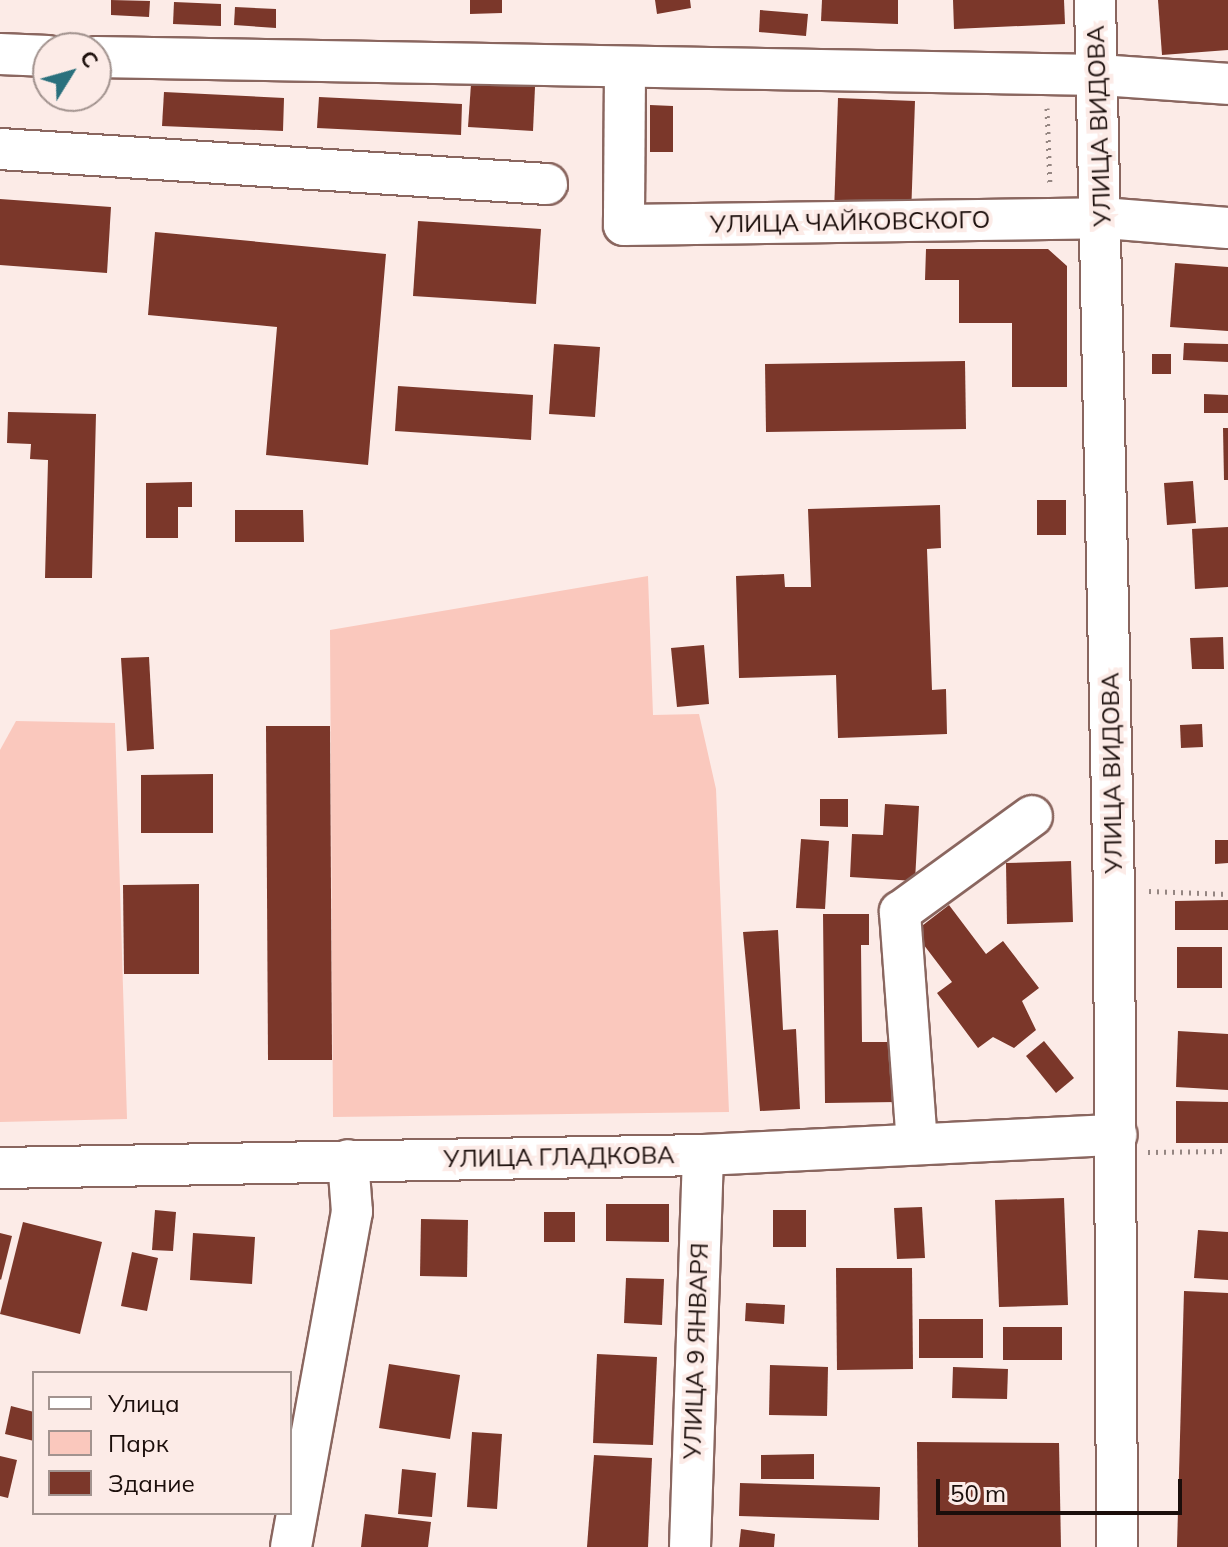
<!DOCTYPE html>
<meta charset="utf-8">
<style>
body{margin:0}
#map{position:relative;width:1228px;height:1547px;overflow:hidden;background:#fcebe7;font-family:Mulish,sans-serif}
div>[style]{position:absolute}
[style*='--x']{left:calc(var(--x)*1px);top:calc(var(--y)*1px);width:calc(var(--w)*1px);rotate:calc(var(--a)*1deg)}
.green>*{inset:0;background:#fac8bd}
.building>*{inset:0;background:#7b372a}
.path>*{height:5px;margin-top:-2.5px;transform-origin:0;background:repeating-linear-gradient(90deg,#958682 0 2px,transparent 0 8px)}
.roads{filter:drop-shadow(2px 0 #8a665f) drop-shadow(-2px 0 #8a665f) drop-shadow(0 2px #8a665f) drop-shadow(0 -2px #8a665f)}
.minor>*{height:40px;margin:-20px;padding:0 20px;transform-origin:20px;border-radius:20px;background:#fff}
span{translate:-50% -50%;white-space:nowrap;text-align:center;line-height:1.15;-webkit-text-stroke:8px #fcebe7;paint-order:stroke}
.street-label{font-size:24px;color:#1b0e0b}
.legend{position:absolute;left:32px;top:1371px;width:260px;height:144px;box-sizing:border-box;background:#fcebe7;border:2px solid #a2938f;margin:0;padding:10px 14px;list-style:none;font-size:24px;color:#1b0e0b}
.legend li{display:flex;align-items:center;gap:16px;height:40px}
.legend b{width:40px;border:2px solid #a2938f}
.north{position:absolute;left:32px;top:32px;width:80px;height:80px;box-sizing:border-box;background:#fcebe7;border:2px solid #a2938f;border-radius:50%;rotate:53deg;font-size:22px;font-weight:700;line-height:32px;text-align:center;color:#1b0e0b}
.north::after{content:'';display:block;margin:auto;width:28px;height:36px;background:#2a707d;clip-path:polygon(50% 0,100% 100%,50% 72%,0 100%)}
.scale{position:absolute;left:936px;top:1479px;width:246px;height:36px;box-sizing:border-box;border:4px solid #1b0e0b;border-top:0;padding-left:10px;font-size:24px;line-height:28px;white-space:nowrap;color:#1b0e0b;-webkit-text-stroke:6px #fcebe7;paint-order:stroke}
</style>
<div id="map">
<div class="green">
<div style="clip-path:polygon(648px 576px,653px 715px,699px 714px,716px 789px,729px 1112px,333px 1117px,330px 630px)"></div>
<div style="clip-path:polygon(16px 721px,115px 723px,127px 1119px,0 1122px,0 750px)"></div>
</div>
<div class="building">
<div style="clip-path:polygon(111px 0,150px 1px,149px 17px,111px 15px)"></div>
<div style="clip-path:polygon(470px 0,502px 0,502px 13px,470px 14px)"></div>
<div style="clip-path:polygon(655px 0,690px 0,691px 8px,657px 14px)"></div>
<div style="clip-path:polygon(822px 0,898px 0,898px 24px,821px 21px)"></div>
<div style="clip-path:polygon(953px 0,1064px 0,1065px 24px,954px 29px)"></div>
<div style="clip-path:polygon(1158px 0,1228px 0,1228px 50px,1162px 55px)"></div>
<div style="clip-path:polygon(174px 2px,221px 4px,221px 26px,173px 24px)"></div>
<div style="clip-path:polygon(235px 7px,276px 9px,276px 28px,234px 25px)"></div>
<div style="clip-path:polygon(760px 10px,808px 14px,806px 36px,759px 32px)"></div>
<div style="clip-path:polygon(471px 84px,535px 87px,533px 131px,468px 127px)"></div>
<div style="clip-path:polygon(164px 92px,284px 98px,283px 131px,162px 126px)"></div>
<div style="clip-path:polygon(319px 97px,462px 104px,461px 135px,317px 128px)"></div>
<div style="clip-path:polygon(838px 98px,915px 101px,911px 216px,834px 213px)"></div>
<div style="clip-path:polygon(650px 105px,673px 106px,673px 152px,650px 152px)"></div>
<div style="clip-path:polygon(0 199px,111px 207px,107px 273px,0 265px)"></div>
<div style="clip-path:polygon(418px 221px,541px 229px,536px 304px,413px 296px)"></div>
<div style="clip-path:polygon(155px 232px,386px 254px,368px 465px,266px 455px,277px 327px,148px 315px)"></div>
<div style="clip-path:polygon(926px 249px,1048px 249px,1067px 266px,1067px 387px,1012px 387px,1012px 323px,959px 323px,959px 280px,925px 280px)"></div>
<div style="clip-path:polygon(1175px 263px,1228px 267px,1228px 331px,1170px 327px)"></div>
<div style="clip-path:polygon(1184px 343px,1228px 344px,1228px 362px,1183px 360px)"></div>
<div style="clip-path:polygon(554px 344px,600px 347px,595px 417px,549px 414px)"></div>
<div style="clip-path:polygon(1152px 354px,1171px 354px,1171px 374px,1152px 374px)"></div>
<div style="clip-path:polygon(965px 361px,966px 429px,766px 432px,765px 364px)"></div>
<div style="clip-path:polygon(398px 386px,533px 395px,531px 440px,395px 431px)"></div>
<div style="clip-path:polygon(1204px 394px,1228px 395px,1228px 413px,1204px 413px)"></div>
<div style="clip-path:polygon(8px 412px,96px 414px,92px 578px,45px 578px,48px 460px,30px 459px,31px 444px,7px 443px)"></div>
<div style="clip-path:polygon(1223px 428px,1228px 428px,1228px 480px,1224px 480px)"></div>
<div style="clip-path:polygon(1193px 481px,1196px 523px,1167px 525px,1164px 483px)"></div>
<div style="clip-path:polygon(192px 482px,192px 507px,178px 507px,178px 538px,146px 538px,146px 483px)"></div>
<div style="clip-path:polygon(1037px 500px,1066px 500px,1066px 535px,1037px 535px)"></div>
<div style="clip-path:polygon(940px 505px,941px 548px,927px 549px,932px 690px,946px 689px,947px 734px,838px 738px,836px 675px,739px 678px,736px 576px,784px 574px,785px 587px,811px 587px,808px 509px)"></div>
<div style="clip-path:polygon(235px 510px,303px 510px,304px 542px,235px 542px)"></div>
<div style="clip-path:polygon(1228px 527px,1228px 587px,1195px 589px,1192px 529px)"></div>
<div style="clip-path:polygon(1223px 637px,1224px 669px,1192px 669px,1190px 638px)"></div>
<div style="clip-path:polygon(704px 645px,709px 704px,677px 707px,671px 648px)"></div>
<div style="clip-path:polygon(149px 657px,154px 749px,127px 751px,121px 658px)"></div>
<div style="clip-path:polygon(1202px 724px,1203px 747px,1181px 748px,1180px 725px)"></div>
<div style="clip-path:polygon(266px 726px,330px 726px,332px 1060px,268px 1060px)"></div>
<div style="clip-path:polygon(213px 774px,213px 833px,141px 833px,141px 775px)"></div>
<div style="clip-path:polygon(820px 799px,848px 799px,848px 827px,820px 826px)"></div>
<div style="clip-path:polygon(885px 804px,919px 806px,915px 881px,850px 877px,852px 834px,883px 835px)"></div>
<div style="clip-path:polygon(801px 839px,829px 841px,825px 909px,796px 908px)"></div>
<div style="clip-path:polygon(1215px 840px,1228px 840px,1228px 863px,1215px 864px)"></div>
<div style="clip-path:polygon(1071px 861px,1073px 922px,1007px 924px,1006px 863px)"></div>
<div style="clip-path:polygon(199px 884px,199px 974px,124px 974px,123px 885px)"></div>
<div style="clip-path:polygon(1228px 900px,1228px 930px,1175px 930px,1175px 901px)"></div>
<div style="clip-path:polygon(949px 905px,986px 954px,1003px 941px,1039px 988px,1022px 1001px,1036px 1030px,1014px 1048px,993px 1037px,978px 1048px,937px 993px,952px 982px,914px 932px)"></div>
<div style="clip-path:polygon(823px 914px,869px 914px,869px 945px,861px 945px,862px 1042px,896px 1042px,897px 1102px,825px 1103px)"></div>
<div style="clip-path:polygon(778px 930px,783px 1030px,796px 1029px,800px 1109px,760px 1111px,743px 932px)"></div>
<div style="clip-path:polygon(1177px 947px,1222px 947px,1222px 988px,1177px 988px)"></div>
<div style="clip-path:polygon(1178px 1031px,1228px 1034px,1228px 1090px,1176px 1087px)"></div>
<div style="clip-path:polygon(1044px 1041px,1074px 1078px,1056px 1093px,1026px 1056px)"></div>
<div style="clip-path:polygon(1176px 1101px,1228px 1102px,1228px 1143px,1176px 1143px)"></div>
<div style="clip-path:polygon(1064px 1198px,1068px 1305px,999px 1307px,995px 1200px)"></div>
<div style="clip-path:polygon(606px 1204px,669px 1204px,669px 1242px,606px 1241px)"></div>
<div style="clip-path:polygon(922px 1207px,925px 1258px,897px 1259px,894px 1208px)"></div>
<div style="clip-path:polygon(155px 1210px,176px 1212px,173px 1251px,152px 1250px)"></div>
<div style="clip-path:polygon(773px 1210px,806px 1210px,806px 1247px,773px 1247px)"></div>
<div style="clip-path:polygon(544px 1212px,575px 1212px,575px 1242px,544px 1242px)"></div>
<div style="clip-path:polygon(421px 1219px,468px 1220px,467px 1277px,420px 1276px)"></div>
<div style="clip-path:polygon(23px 1222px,102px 1242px,80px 1334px,0 1314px)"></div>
<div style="clip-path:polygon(1198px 1230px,1228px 1232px,1228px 1280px,1194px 1278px)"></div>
<div style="clip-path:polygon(0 1233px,12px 1236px,1px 1280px,0 1279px)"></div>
<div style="clip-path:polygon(193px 1233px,255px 1237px,252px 1284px,190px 1280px)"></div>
<div style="clip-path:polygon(132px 1252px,158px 1258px,147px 1311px,121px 1306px)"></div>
<div style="clip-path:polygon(836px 1268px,912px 1268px,913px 1369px,837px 1370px)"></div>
<div style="clip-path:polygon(626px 1278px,664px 1279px,662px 1325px,624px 1323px)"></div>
<div style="clip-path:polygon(1184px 1291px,1228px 1293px,1228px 1547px,1177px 1547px)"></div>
<div style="clip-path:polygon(746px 1303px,785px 1305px,784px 1324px,745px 1321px)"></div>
<div style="clip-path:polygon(919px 1319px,983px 1319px,983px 1358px,919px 1358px)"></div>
<div style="clip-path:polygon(1003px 1327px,1062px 1327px,1062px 1360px,1003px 1360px)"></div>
<div style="clip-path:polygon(597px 1354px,657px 1357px,653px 1445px,593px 1443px)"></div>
<div style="clip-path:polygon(389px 1364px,460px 1375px,450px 1439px,379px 1428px)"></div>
<div style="clip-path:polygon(770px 1365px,828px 1367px,827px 1416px,769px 1415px)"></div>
<div style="clip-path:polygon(953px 1367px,1008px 1369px,1007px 1399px,952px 1398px)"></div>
<div style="clip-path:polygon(11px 1406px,34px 1412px,34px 1441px,5px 1434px)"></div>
<div style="clip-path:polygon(472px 1432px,502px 1434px,497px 1509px,467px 1507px)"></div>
<div style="clip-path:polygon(917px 1442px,1059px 1443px,1061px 1547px,918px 1547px)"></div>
<div style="clip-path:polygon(814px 1454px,814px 1479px,761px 1479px,761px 1455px)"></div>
<div style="clip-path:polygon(594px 1455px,652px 1458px,648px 1547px,587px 1547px)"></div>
<div style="clip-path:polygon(0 1456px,17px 1460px,8px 1498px,0 1496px)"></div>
<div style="clip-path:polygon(402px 1469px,436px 1473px,432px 1517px,398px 1514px)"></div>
<div style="clip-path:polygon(740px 1483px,880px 1487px,879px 1520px,739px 1516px)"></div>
<div style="clip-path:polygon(365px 1514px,431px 1522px,428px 1547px,361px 1547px)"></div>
<div style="clip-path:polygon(741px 1529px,775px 1534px,774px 1547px,739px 1547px)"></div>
</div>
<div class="path">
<div style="--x:1047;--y:108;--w:78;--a:87.8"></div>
<div style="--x:1149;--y:891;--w:79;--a:2.2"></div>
<div style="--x:1148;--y:1152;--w:80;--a:-0.7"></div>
</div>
<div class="roads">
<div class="minor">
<div style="--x:1095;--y:0;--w:890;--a:88.78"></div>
<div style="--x:1114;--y:890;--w:657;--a:89.74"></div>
<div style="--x:0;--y:54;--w:48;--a:2.4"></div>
<div style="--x:96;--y:57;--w:1004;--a:1.03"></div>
<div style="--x:1100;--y:75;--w:128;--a:4"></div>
<div style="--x:625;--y:72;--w:153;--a:90.4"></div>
<div style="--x:624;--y:225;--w:479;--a:-0.8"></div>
<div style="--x:1103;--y:218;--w:125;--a:4.6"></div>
<div style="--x:0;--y:149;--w:548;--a:3.66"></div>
<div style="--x:917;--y:1144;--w:233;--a:-94.2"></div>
<div style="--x:900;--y:912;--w:163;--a:-36"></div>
<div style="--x:0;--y:1168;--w:703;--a:-1.06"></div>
<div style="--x:703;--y:1155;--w:414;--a:-2.8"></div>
<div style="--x:291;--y:1547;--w:341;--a:-79.7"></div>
<div style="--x:352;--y:1212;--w:52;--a:-94.4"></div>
<div style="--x:690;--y:1547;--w:392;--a:-88.1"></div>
</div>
</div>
<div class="street-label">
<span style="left:1099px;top:126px;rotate:-92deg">УЛИЦА ВИДОВА</span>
<span style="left:850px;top:222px;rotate:-1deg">УЛИЦА ЧАЙКОВСКОГО</span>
<span style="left:1112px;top:773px;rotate:-91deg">УЛИЦА ВИДОВА</span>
<span style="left:559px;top:1157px;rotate:-1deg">УЛИЦА ГЛАДКОВА</span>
<span style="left:696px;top:1351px;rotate:-88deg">УЛИЦА 9 ЯНВАРЯ</span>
</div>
<ul class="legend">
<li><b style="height:10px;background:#fff"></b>Улица</li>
<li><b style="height:22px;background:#fac8bd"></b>Парк</li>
<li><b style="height:22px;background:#7b372a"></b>Здание</li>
</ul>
<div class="north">С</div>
<div class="scale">50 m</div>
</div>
